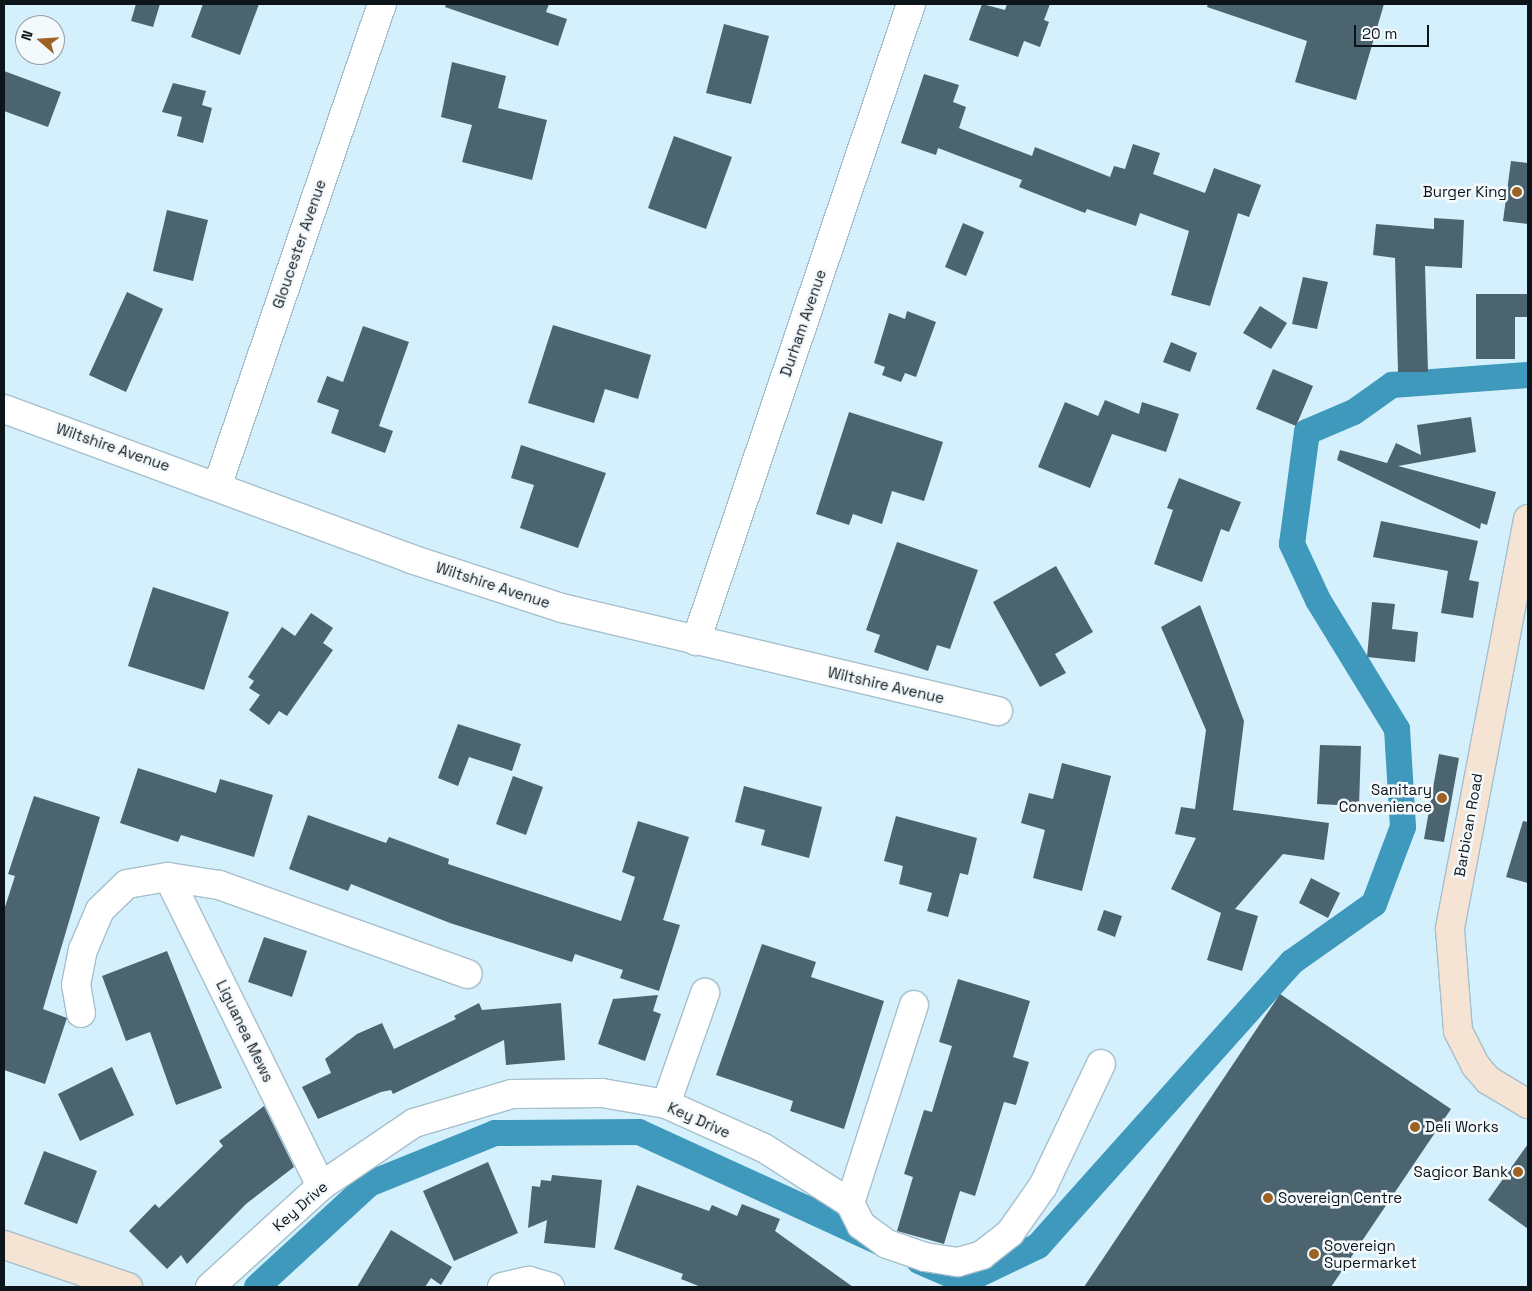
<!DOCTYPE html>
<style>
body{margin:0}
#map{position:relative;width:1532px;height:1291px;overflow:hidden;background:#d5f0fd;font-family:"Space Grotesk",sans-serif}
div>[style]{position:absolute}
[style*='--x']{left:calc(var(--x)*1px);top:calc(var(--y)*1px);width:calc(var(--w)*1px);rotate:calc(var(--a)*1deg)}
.canal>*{height:26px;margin:-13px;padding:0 13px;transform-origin:13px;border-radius:13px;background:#3e99bd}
.building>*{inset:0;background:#4c646f}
.roads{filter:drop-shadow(1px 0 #a5bfcb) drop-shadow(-1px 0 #a5bfcb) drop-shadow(0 1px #a5bfcb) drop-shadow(0 -1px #a5bfcb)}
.street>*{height:28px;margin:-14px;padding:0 14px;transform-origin:14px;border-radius:14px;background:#fff}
.secondary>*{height:28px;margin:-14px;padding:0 14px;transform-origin:14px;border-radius:14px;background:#f5e3d4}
.dots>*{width:14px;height:14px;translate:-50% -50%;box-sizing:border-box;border:2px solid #f4f9fc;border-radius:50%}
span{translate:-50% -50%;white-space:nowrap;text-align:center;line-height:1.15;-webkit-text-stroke:5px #f4f9fc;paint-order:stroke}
.poi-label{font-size:15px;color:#0c151a}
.right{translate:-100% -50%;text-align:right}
.left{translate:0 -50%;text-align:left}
.street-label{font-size:15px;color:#0c151a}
.frame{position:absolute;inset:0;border:5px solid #0c151a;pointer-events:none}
.north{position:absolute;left:15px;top:15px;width:50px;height:50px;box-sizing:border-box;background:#f4f9fc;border:1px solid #979ea2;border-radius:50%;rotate:289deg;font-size:14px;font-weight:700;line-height:20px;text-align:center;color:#0c151a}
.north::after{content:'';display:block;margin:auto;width:18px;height:22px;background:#9d6123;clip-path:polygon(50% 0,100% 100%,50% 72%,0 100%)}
.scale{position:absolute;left:1354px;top:25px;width:75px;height:22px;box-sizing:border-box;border:2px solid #0c151a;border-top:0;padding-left:6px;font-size:15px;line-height:18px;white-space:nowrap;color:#0c151a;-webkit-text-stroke:4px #f4f9fc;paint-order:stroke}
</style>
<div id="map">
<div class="canal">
<div style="--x:919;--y:1261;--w:50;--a:23.5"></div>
<div style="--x:965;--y:1281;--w:81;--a:-25.6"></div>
<div style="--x:1038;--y:1246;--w:381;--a:-48.2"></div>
<div style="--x:1292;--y:962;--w:100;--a:-35.3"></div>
<div style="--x:1374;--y:904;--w:82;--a:-69.4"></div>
<div style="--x:1403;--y:827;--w:98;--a:-93.5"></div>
<div style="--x:1397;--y:729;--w:151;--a:-121.5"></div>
<div style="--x:1318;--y:600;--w:62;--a:-114.9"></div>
<div style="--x:1292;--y:544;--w:113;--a:-82.4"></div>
<div style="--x:1307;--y:432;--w:51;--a:-23.1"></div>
<div style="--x:1354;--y:412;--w:47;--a:-35.4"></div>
<div style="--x:1392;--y:385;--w:136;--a:-4.2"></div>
<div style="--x:257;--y:1287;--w:152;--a:-42.6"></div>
<div style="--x:369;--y:1184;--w:136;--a:-22"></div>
<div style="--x:495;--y:1133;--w:144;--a:-0.4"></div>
<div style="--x:639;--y:1132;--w:264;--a:24.6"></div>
</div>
<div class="building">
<div style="clip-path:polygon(136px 4px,160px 4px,153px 27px,131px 21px)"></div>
<div style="clip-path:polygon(203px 4px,259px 4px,240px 55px,191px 37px)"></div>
<div style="clip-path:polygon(446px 4px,549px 4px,546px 12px,567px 19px,558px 46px,445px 7px)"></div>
<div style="clip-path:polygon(982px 4px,1005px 10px,1007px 4px,1050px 4px,1044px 20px,1049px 22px,1040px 47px,1024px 41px,1018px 57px,969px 40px)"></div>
<div style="clip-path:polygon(1208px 4px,1384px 4px,1356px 100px,1295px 82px,1307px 41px,1207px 7px)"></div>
<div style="clip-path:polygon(724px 24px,769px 36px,751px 104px,706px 93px)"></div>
<div style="clip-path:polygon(452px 62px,506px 76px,498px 108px,547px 120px,532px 180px,462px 162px,472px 125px,441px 117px)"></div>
<div style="clip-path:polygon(4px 71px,61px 92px,48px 127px,4px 111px)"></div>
<div style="clip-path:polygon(924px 74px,959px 85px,953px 102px,966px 107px,959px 128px,1032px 156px,1035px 147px,1110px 177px,1114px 166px,1125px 169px,1133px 144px,1160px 153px,1153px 174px,1205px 193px,1214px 168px,1261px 185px,1249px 217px,1238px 213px,1210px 306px,1171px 295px,1189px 231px,1140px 213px,1136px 226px,1087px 209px,1085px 213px,1019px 187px,1022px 180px,938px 148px,936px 155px,901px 143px)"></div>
<div style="clip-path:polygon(173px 83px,206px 91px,202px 105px,212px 108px,203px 143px,177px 136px,182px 117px,162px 112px)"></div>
<div style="clip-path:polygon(674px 136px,732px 157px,706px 229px,648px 208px)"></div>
<div style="clip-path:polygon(1511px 161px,1528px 163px,1528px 224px,1503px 221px)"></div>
<div style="clip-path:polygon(167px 210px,208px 220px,193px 281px,153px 271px)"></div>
<div style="clip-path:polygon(1434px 218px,1464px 220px,1462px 268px,1425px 266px,1428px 372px,1398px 372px,1395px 258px,1373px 255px,1376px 224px,1434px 229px)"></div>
<div style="clip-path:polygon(963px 223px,984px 232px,966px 276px,945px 267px)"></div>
<div style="clip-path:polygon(1303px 277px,1328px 282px,1317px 329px,1292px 324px)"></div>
<div style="clip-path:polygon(127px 292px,163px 309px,126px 392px,89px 375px)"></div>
<div style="clip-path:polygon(1476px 294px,1528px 294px,1528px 317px,1515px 317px,1515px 359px,1476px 359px)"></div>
<div style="clip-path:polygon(1260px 306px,1287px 323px,1271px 349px,1243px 333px)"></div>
<div style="clip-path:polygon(907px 311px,936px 322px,916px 377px,905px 373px,901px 382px,882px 375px,885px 367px,874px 363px,889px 313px,905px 319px)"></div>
<div style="clip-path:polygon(553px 325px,651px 355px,638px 399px,605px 389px,594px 423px,528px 403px)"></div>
<div style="clip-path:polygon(363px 326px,409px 342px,379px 426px,393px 431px,385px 453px,331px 433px,339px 410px,317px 402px,327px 376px,343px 382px)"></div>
<div style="clip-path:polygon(1171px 342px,1197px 353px,1190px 372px,1163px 362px)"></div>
<div style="clip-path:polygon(1273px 369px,1313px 386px,1296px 426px,1256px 409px)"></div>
<div style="clip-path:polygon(1105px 400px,1139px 414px,1142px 402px,1179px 414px,1166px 452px,1112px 434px,1090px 488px,1038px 467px,1065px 402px,1098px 416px)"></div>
<div style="clip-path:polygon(849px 412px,943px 442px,924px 501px,892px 491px,882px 524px,853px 514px,849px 525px,816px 514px)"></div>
<div style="clip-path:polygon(1471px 417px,1476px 452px,1398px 466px,1496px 492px,1487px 525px,1481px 523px,1480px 529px,1337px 460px,1340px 450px,1387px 463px,1396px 443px,1421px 455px,1417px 425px)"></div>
<div style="clip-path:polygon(521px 445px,606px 473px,578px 548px,520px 528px,534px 485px,511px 478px)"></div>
<div style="clip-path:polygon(1179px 478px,1241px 502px,1229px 532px,1221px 529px,1202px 582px,1154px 564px,1173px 510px,1167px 508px)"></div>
<div style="clip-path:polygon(1381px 521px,1478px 541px,1469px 580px,1479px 582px,1473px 618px,1441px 613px,1448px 571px,1373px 557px)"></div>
<div style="clip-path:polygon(897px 542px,978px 570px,950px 649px,937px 645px,928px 671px,874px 652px,880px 635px,866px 630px)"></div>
<div style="clip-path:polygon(1056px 566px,1093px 632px,1055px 654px,1066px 673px,1040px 687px,993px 602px)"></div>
<div style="clip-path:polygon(153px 587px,229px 612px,204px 690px,128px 666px)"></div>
<div style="clip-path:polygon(1372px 602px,1395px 604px,1392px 629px,1418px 632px,1415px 662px,1367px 657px)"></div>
<div style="clip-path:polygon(1200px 605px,1244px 721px,1233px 810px,1329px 823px,1324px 860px,1283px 854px,1235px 909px,1258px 916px,1242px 971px,1207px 960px,1221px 913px,1171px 889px,1196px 838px,1175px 834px,1181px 807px,1195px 809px,1206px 730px,1161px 627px)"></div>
<div style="clip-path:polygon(311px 613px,333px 628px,323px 643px,333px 650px,287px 716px,279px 711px,269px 725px,249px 710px,260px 695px,249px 688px,254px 681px,248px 677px,282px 627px,295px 636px)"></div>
<div style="clip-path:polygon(458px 724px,521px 744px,512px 771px,469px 757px,458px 786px,438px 778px)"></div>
<div style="clip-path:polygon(1320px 745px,1361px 746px,1359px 806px,1317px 804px)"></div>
<div style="clip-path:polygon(1439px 754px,1459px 758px,1444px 842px,1424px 839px)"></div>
<div style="clip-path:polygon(1062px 763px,1111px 776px,1082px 891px,1033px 878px,1045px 830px,1021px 823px,1029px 793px,1053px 799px)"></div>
<div style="clip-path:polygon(138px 768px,216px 793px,220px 779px,273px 795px,254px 857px,181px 835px,178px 842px,120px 823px)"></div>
<div style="clip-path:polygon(513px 776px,543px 787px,526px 835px,496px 824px)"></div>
<div style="clip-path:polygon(744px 786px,822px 807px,809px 858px,761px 845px,765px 830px,735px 822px)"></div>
<div style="clip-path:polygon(34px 796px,100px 817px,43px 1009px,67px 1018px,45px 1084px,4px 1070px,4px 910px,15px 876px,8px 874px)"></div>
<div style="clip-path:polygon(308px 815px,386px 843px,389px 837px,449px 859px,448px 864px,621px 921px,635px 877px,622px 872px,638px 821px,689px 837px,663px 920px,680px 925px,659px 991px,620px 978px,623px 970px,575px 954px,572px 962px,450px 923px,351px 884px,348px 891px,289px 869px)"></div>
<div style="clip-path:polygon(896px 816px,977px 838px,968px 875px,960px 873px,948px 917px,927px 911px,932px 893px,899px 884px,903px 866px,884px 861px)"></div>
<div style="clip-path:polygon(1523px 821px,1528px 822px,1528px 883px,1506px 877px)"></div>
<div style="clip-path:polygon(1311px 878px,1340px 893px,1328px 918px,1299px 903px)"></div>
<div style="clip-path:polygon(1104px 910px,1122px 916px,1115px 937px,1097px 930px)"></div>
<div style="clip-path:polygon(264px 937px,307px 951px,292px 997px,248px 982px)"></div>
<div style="clip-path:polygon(762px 944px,816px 962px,811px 977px,884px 1001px,844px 1129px,790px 1111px,793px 1101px,716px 1075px)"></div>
<div style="clip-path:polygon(167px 951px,222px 1088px,176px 1105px,150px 1032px,126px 1041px,102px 976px)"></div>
<div style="clip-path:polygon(958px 979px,1030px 1001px,1013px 1057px,1029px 1062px,1016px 1105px,1004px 1102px,975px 1196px,960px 1191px,944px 1244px,897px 1231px,913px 1177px,904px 1174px,924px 1110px,932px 1112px,952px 1046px,939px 1042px)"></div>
<div style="clip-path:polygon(1280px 994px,1451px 1109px,1331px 1287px,1084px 1287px)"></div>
<div style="clip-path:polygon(658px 995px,653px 1011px,661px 1014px,645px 1061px,598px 1044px,613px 999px)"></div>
<div style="clip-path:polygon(479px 1003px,482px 1010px,561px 1003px,565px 1060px,506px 1065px,504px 1040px,393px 1094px,391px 1090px,381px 1092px,318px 1119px,302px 1087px,331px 1073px,325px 1059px,357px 1034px,382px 1023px,394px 1049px,456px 1019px,454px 1016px)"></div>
<div style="clip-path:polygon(112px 1067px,134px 1115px,80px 1141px,58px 1094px)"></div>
<div style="clip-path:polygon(264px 1106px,294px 1167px,246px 1204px,187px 1264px,181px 1255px,167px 1269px,129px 1231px,155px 1204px,159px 1208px,223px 1146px,219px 1141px)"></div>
<div style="clip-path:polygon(1528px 1144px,1528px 1229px,1488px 1200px)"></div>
<div style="clip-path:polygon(44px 1151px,97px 1171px,77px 1224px,24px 1204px)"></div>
<div style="clip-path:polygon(488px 1162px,518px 1233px,454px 1261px,423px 1191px)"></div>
<div style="clip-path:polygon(552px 1175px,602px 1180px,595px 1248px,544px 1243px,547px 1220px,528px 1228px,532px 1186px,540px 1187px,541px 1180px,551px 1181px)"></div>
<div style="clip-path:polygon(637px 1185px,709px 1211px,712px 1205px,737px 1216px,742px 1204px,780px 1219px,775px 1231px,853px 1287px,701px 1287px,681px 1279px,683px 1274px,614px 1249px)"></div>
<div style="clip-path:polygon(391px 1230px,452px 1267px,441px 1285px,431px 1278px,425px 1287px,357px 1287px)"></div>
</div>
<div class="roads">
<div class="street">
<div style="--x:4;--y:409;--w:434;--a:20.2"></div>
<div style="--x:411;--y:559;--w:159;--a:18"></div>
<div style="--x:562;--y:608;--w:448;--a:13.3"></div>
<div style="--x:218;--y:484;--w:507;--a:-71.14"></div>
<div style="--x:696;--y:641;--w:672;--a:-71.35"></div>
<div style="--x:81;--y:1013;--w:28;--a:-100"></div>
<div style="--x:76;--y:985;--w:36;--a:-79"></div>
<div style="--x:83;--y:950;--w:43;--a:-67"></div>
<div style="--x:100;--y:910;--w:37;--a:-44"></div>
<div style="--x:127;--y:884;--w:42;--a:-9.7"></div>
<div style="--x:666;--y:1104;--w:118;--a:-70.6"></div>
<div style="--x:321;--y:1186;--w:345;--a:-116.3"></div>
<div style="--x:168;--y:877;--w:52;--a:8.9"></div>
<div style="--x:219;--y:885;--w:264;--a:19.7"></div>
<div style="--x:850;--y:1203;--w:208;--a:-72.1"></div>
<div style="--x:210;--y:1287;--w:150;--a:-42.3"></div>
<div style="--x:321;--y:1186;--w:112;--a:-34.1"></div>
<div style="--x:414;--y:1123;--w:102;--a:-16.5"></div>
<div style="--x:512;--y:1094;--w:90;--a:-0.6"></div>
<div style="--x:602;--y:1093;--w:65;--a:9.8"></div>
<div style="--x:666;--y:1104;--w:107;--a:24.2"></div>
<div style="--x:764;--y:1148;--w:102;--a:32.6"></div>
<div style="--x:850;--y:1203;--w:25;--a:63"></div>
<div style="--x:861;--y:1225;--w:32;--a:36"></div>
<div style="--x:887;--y:1244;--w:40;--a:18.9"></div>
<div style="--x:925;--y:1257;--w:33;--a:9"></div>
<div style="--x:958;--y:1262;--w:25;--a:-16"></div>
<div style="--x:982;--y:1255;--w:36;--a:-38"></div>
<div style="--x:1010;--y:1233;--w:57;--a:-54.9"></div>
<div style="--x:1043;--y:1186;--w:135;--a:-64.6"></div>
<div style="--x:502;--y:1287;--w:28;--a:-13"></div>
<div style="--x:529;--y:1281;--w:22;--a:16"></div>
</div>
<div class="secondary">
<div style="--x:1528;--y:519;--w:417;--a:100.8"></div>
<div style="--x:1450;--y:929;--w:102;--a:85.5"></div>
<div style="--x:1458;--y:1031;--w:38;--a:63"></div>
<div style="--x:1475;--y:1065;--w:20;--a:49"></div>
<div style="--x:1488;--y:1080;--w:47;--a:31"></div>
<div style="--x:4;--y:1245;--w:131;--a:18.7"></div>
</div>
</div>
<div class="dots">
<div style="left:1517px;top:192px;background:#9d6123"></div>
<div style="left:1442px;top:798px;background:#9d6123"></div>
<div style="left:1415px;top:1127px;background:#9d6123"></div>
<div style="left:1518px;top:1172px;background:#9d6123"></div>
<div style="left:1268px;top:1198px;background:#9d6123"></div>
<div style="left:1314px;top:1254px;background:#9d6123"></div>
</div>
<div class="poi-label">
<span class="right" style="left:1507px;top:192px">Burger King</span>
<span class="right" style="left:1432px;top:798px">Sanitary<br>Convenience</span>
<span class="left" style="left:1425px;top:1127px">Deli Works</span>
<span class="right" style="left:1508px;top:1172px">Sagicor Bank</span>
<span class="left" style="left:1278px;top:1198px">Sovereign Centre</span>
<span class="left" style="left:1324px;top:1254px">Sovereign<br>Supermarket</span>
</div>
<div class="street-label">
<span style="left:299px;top:244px;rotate:-71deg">Gloucester Avenue</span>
<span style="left:803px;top:323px;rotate:-71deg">Durham Avenue</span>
<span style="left:113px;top:447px;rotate:19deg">Wiltshire Avenue</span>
<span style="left:493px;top:585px;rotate:18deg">Wiltshire Avenue</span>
<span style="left:886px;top:685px;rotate:13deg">Wiltshire Avenue</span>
<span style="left:1468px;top:825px;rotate:-80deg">Barbican Road</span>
<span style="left:245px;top:1031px;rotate:64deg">Liguanea Mews</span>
<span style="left:699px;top:1120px;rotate:24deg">Key Drive</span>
<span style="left:300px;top:1206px;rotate:-41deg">Key Drive</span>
</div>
<div class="frame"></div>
<div class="north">N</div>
<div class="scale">20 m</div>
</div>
